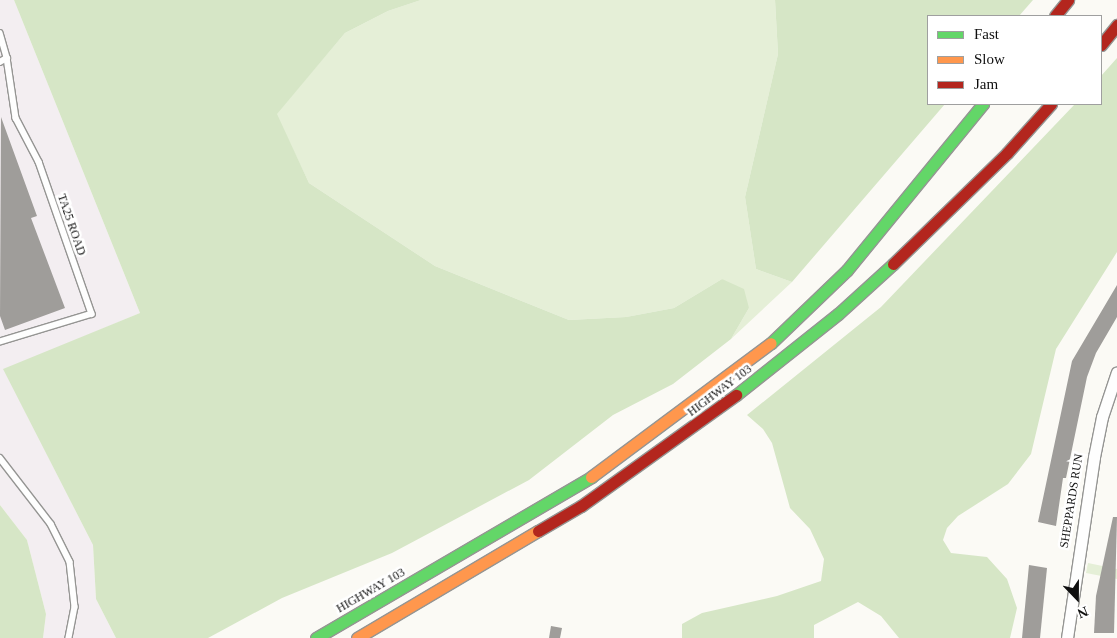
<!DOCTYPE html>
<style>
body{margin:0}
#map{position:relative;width:1117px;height:638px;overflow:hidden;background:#fbfaf5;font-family:Georgia,serif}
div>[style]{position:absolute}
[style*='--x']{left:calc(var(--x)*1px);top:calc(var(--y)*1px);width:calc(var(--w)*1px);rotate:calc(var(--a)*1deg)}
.industrial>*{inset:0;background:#f3eef1}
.green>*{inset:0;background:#e5efd7}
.forest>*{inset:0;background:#d6e6c6}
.building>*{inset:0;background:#9f9d9a}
.roads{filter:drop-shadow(1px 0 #959593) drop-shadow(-1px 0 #959593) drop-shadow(0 1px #959593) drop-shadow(0 -1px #959593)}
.lane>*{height:5.5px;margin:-2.75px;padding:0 2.75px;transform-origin:2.75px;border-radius:2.75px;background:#fefefe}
.street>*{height:11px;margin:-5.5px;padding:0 5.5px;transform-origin:5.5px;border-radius:5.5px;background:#fefefe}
.fast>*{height:11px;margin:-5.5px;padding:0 5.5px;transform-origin:5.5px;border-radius:5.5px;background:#63d668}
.slow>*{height:11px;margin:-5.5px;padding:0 5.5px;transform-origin:5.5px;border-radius:5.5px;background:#ff974d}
.jam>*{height:11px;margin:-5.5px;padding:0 5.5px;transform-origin:5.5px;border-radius:5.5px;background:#b3261e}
span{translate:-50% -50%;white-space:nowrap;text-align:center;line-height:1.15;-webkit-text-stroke:5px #fff;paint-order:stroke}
.street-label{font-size:12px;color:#0f0f0f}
.legend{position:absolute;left:927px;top:15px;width:175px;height:90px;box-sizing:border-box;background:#fff;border:1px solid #9f9f9f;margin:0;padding:6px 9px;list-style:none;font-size:15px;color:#0f0f0f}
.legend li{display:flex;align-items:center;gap:10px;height:25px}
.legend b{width:25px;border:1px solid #9f9f9f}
.north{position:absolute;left:1052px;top:573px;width:50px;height:50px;-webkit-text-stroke:4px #fff;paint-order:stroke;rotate:158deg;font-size:14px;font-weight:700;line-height:20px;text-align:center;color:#0f0f0f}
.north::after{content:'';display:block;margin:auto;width:18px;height:22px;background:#0f0f0f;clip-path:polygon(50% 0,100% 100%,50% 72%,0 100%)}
</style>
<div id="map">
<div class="industrial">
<div style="clip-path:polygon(0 0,14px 0,140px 313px,4px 370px,93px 545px,96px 599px,116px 638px,43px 638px,46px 614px,27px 540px,0 505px)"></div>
</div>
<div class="green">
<div style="clip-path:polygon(421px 0,775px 0,778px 54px,745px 197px,756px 269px,792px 282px,731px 339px,749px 308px,722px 279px,674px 308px,626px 317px,569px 320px,435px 266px,309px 183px,276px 114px,345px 33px,388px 11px)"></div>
<div style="clip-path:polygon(1088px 563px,1117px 569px,1117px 579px,1086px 573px)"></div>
</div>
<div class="forest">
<div style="clip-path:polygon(14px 0,421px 0,388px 11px,345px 33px,277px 114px,309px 183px,435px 266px,569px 320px,626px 317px,674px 308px,722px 279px,744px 289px,749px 308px,731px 339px,673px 384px,613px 415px,529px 480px,392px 553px,282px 598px,208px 638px,116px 638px,96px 599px,93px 545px,3px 369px,140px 313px)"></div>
<div style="clip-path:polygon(775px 0,1033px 0,1019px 16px,928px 16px,928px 104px,945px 104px,792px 282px,756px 269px,745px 197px,778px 54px)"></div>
<div style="clip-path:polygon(1117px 58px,1117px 252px,1056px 349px,1031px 454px,1008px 484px,958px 516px,947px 528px,943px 540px,951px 553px,987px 557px,1007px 579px,1017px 608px,1010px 638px,899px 638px,881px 616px,858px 602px,814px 625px,814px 638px,682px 638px,682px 624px,702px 613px,777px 596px,821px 581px,824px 559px,810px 529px,790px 508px,772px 443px,763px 429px,747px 415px,881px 307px,1075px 104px,1101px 104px,1101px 76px)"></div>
<div style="clip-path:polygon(0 505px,27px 540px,46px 614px,43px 638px,0 638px)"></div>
</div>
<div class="building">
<div style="clip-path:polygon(1px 117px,37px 216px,31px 218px,65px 308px,5px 330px,0 316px)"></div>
<div style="clip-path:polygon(1117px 285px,1117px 317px,1096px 353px,1087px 377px,1066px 478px,1063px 478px,1056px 526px,1038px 522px,1072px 361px)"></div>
<div style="clip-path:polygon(1113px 517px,1117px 517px,1114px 633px,1094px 633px,1096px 596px)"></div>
<div style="clip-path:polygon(1029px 565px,1047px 568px,1040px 638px,1022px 638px)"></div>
<div style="clip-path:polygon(551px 626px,562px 628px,560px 638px,549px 638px)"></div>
</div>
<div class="roads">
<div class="lane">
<div style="--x:0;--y:33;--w:26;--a:74"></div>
<div style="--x:0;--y:62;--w:8;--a:-30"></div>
<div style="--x:7;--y:58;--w:61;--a:81.5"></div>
<div style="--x:16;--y:118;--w:50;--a:62.4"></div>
<div style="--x:39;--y:162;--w:161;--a:70.8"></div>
<div style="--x:92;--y:314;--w:96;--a:163.1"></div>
<div style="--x:0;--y:458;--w:83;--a:52.3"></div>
<div style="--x:51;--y:524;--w:42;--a:63.4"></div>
<div style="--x:70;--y:562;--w:45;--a:83.7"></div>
<div style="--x:75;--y:607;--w:32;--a:101"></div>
</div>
<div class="street">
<div style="--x:1067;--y:638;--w:183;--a:-81.5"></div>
<div style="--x:1094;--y:457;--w:41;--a:-78.7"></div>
<div style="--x:1102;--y:417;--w:47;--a:-71.6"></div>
</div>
<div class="fast">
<div style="--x:771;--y:343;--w:105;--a:-43.8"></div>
<div style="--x:847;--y:270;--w:215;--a:-50.7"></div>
<div style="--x:736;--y:395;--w:130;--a:-38.5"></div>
<div style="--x:838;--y:314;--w:74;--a:-42.3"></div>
<div style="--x:316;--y:638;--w:319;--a:-30.3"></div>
</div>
<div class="slow">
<div style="--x:591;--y:477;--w:224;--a:-36.7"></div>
<div style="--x:357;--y:638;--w:210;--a:-30.6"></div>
</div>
<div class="jam">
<div style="--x:1055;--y:16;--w:21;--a:-51"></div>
<div style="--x:1101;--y:45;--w:26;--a:-51"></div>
<div style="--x:893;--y:264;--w:159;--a:-44.2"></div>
<div style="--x:1007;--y:153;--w:66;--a:-48.1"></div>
<div style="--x:538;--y:531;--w:50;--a:-30.2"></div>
<div style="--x:581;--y:506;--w:191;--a:-35.6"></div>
</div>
</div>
<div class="street-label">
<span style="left:71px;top:225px;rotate:71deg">TA25 ROAD</span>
<span style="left:720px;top:391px;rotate:-37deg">HIGHWAY 103</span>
<span style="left:1072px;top:501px;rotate:-81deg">SHEPPARDS RUN</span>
<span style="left:371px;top:591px;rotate:-30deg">HIGHWAY 103</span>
</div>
<ul class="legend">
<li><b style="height:6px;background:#63d668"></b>Fast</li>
<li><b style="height:6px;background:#ff974d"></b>Slow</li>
<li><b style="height:6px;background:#b3261e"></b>Jam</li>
</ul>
<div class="north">N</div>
</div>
